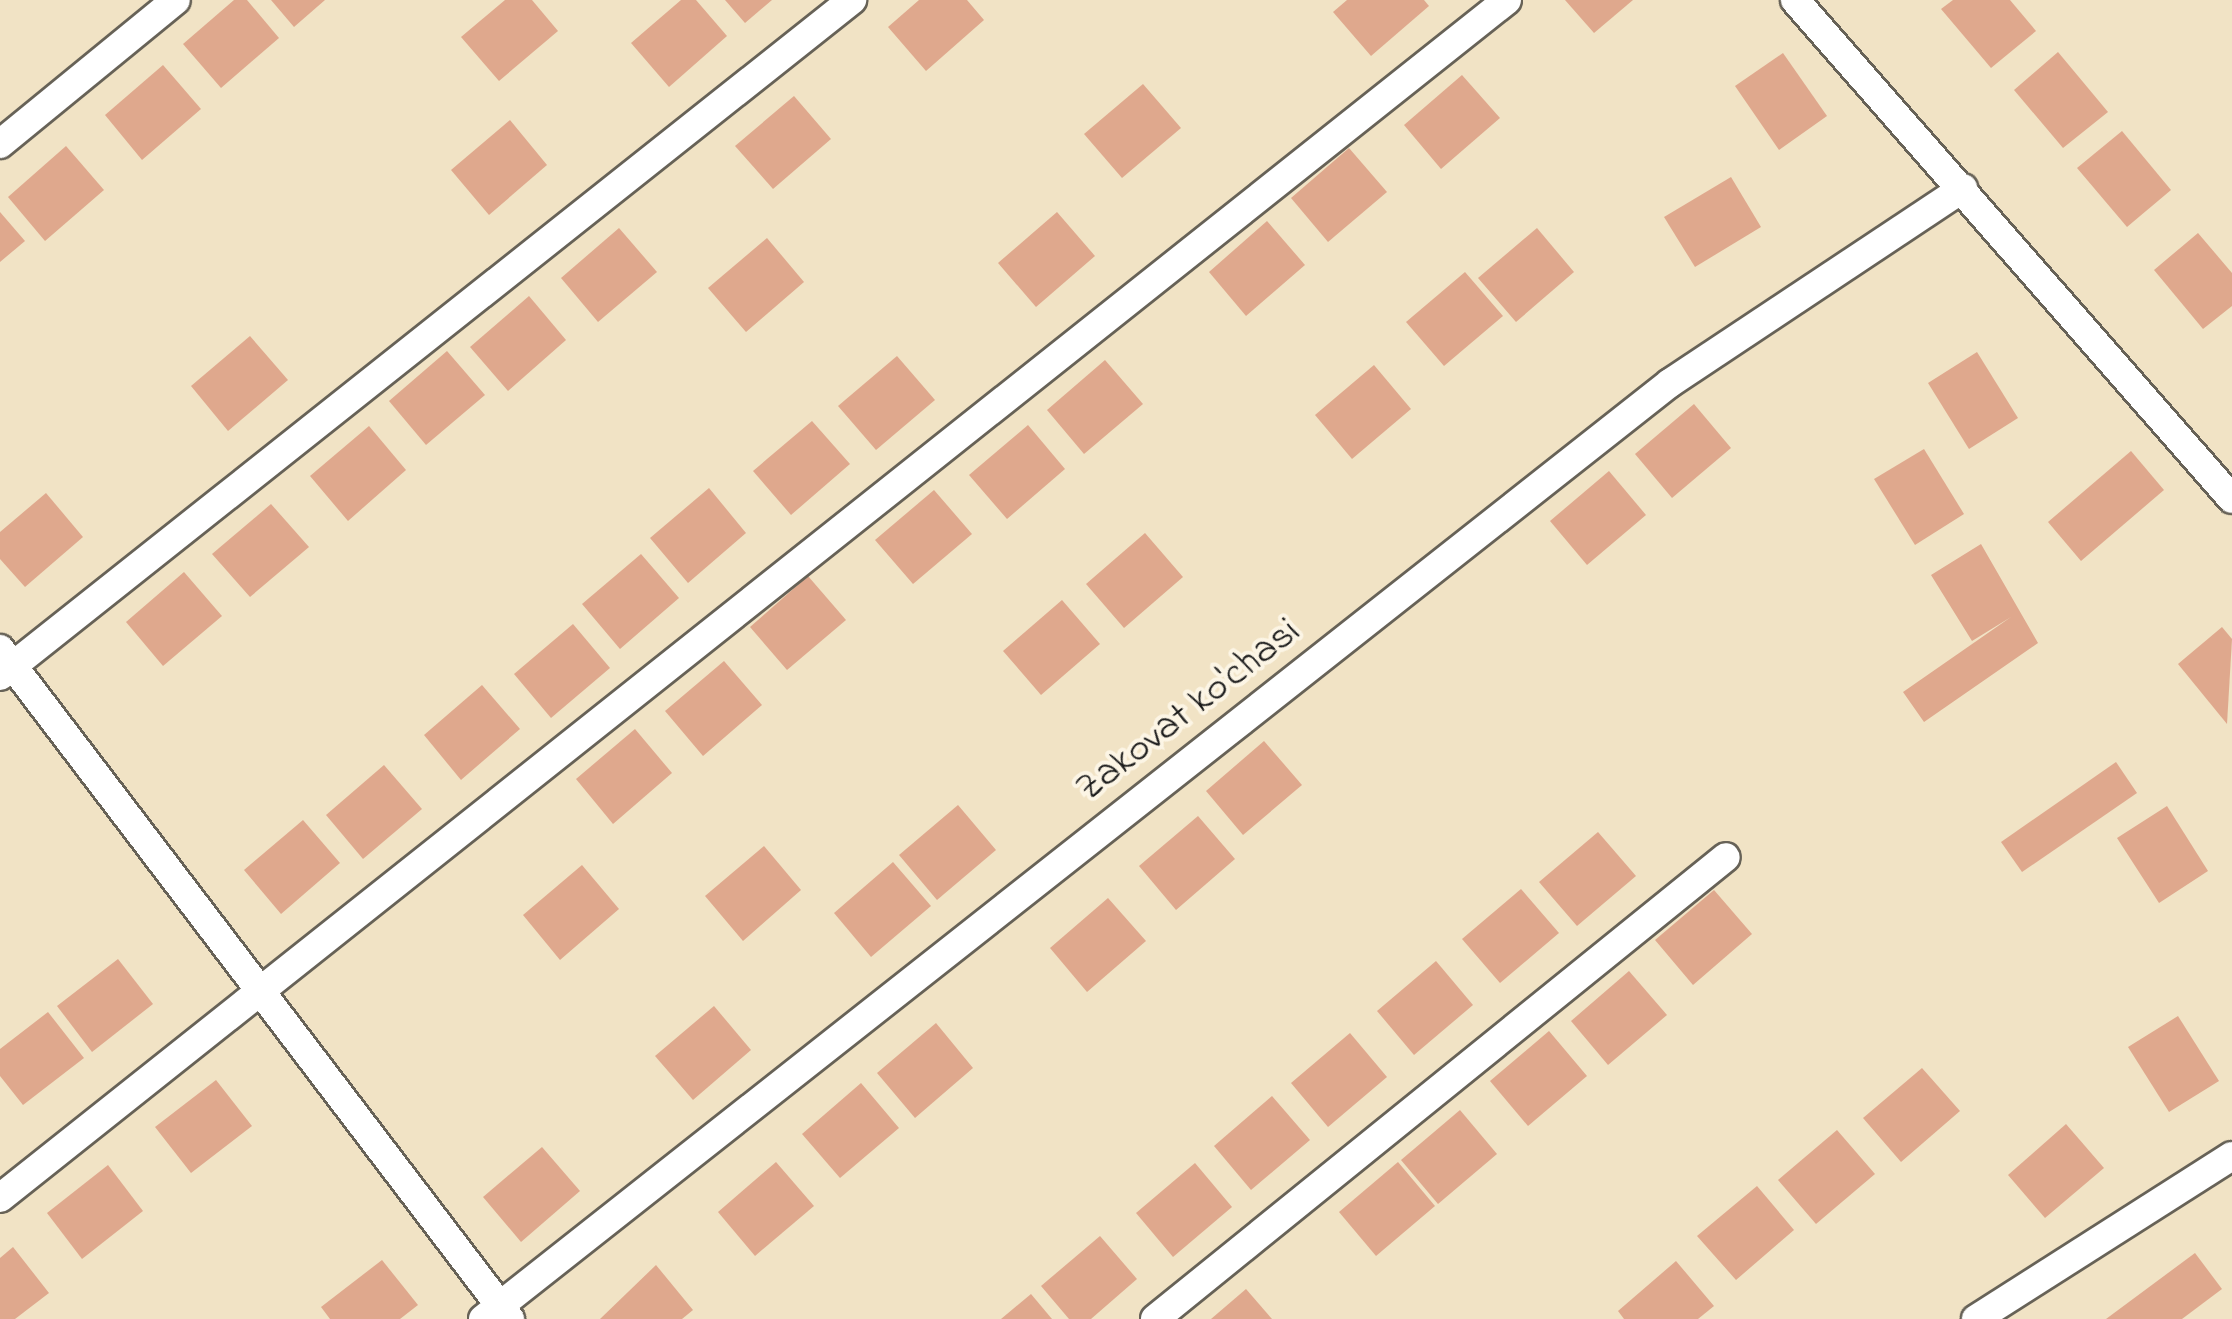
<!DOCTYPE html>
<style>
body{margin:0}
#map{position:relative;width:2232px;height:1319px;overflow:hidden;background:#f1e3c5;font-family:"Indie Flower",sans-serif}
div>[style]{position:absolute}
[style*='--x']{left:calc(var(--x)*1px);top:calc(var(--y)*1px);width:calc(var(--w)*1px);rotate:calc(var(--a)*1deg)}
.building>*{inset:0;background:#dfa88d}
.roads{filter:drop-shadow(2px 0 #676257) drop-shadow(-2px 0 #676257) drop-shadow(0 2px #676257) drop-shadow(0 -2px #676257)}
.street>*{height:28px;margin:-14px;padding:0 14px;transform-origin:14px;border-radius:14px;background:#fff}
span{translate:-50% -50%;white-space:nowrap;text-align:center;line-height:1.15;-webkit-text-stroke:8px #fcf5e5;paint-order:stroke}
.street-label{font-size:40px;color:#1c1c1c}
</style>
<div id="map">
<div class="building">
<div style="clip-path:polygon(234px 0,247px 0,279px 38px,221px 88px,183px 44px)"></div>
<div style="clip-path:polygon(271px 0,325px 0,294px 27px)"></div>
<div style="clip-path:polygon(505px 0,532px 0,558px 31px,499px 81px,461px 37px)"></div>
<div style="clip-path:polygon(681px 0,696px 0,727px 36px,669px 87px,631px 43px)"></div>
<div style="clip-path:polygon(725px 0,772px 0,745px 23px)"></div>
<div style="clip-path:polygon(919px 0,967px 0,984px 20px,926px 71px,888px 27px)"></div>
<div style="clip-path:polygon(1347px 0,1424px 0,1429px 6px,1371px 56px,1333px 12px)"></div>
<div style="clip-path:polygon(1565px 0,1633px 0,1594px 33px)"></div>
<div style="clip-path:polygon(1953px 0,2010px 0,2036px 31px,1991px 68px,1941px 9px)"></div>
<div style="clip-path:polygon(2058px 52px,2108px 112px,2063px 148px,2014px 90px)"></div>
<div style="clip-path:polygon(1783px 53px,1827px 116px,1779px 150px,1735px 86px)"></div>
<div style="clip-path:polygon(163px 65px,201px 109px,142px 160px,105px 115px)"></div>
<div style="clip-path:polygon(1462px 75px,1500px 118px,1441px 169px,1404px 125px)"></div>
<div style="clip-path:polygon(1143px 84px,1181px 128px,1122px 178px,1084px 134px)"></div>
<div style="clip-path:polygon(794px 96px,831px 139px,773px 189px,735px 146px)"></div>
<div style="clip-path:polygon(510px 120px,547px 165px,489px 215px,451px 170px)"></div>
<div style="clip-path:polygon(2122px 131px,2171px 190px,2127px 227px,2077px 168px)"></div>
<div style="clip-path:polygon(66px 146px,104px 190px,45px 241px,8px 197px)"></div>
<div style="clip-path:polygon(1349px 148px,1387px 192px,1328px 242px,1291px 198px)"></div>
<div style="clip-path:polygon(1731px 177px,1761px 227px,1695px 267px,1664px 217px)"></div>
<div style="clip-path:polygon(0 212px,25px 241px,0 262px)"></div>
<div style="clip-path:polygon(1057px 212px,1095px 256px,1036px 307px,998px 263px)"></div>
<div style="clip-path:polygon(1267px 221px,1305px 265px,1246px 316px,1209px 272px)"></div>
<div style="clip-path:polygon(619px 228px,657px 272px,598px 322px,561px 278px)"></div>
<div style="clip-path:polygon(1537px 228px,1574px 272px,1516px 322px,1478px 278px)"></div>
<div style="clip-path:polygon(2198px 233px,2232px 273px,2232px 306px,2203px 329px,2154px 270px)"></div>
<div style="clip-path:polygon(767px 238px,804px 282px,746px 332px,708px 288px)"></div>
<div style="clip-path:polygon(1465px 272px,1503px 316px,1444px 366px,1406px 322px)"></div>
<div style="clip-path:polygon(529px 296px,566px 340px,508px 391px,470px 347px)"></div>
<div style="clip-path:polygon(250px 336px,288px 380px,228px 431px,191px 386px)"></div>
<div style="clip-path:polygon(447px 351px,485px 395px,426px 445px,389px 401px)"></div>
<div style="clip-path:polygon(1977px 352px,2018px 418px,1969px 449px,1928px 383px)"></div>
<div style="clip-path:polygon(897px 356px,935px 400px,876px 450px,838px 406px)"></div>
<div style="clip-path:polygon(1105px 360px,1143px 404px,1084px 454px,1047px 410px)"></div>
<div style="clip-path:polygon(1374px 365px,1411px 409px,1352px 459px,1315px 415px)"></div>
<div style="clip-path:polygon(1694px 404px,1731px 448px,1672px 498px,1635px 454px)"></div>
<div style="clip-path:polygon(812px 421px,850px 464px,791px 515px,753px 471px)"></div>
<div style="clip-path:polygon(1028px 425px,1065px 469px,1007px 519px,969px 475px)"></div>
<div style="clip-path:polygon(369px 426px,406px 470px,348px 521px,310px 476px)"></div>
<div style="clip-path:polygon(1924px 449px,1964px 514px,1915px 545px,1874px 479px)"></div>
<div style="clip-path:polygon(2131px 451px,2164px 490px,2081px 561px,2048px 522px)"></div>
<div style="clip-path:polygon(1609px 471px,1646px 515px,1587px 565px,1550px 521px)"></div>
<div style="clip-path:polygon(709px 488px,746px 533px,688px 583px,650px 538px)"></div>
<div style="clip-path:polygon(934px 490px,972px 534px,913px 584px,875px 540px)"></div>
<div style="clip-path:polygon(46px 493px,83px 537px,25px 587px,0 559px,0 532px)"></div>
<div style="clip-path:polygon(271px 504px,309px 547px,250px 597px,212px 554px)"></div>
<div style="clip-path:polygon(1145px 533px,1183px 577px,1124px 628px,1086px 584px)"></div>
<div style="clip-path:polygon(1981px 544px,2038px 643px,1924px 722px,1903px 692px,2011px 617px,1972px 641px,1931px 575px)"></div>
<div style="clip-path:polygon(641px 554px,679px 598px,620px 649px,582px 604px)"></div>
<div style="clip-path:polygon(184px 572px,222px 616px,163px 666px,126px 622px)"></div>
<div style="clip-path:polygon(808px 576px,846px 620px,787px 670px,750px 627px)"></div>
<div style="clip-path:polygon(1062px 600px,1100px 644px,1041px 695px,1003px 651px)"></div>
<div style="clip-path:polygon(573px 624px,610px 668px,551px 718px,514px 674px)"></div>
<div style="clip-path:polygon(2222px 627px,2232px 639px,2227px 724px,2178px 664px)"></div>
<div style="clip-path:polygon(724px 661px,762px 705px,703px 756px,665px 711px)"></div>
<div style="clip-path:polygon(482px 685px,520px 729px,461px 780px,424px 735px)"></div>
<div style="clip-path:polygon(635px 729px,672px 773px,613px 824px,576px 779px)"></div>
<div style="clip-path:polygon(1264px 741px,1302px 785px,1243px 835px,1206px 791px)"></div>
<div style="clip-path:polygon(2116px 762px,2137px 793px,2022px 872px,2001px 842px)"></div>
<div style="clip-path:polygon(384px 765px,422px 809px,363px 859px,326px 815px)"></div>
<div style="clip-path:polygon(958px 805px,996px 850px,937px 900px,899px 855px)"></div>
<div style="clip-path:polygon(2167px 806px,2208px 871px,2159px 903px,2117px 838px)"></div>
<div style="clip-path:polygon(1198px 816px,1235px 859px,1176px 910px,1139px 866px)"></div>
<div style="clip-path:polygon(303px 820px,340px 863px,281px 914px,244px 870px)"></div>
<div style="clip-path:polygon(1598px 832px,1636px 876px,1577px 926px,1539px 882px)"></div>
<div style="clip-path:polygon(764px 846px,801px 890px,743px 941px,705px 896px)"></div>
<div style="clip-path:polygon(893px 862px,931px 906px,871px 957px,834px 913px)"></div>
<div style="clip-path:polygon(582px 865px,619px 909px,560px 960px,523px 915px)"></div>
<div style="clip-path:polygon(1521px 889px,1559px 933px,1500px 983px,1462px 939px)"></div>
<div style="clip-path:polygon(1714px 890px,1752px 934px,1693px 985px,1655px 940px)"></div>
<div style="clip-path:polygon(1108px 898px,1146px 941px,1087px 992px,1050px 948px)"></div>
<div style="clip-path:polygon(118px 959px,153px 1004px,92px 1052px,57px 1006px)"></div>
<div style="clip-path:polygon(1436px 961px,1473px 1005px,1414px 1055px,1377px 1011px)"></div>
<div style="clip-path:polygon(1629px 971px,1667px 1015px,1608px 1065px,1571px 1021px)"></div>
<div style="clip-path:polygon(714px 1006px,751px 1050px,693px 1100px,655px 1056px)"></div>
<div style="clip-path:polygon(48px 1012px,84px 1058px,23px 1105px,0 1076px,0 1049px)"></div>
<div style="clip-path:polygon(2178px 1016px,2219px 1081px,2169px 1112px,2128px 1047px)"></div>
<div style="clip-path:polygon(936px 1023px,973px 1068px,915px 1118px,877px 1073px)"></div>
<div style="clip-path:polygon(1549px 1031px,1587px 1076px,1528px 1126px,1490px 1081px)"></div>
<div style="clip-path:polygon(1350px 1033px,1387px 1077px,1328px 1127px,1291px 1083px)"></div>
<div style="clip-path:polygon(1922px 1068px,1960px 1111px,1901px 1162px,1863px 1118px)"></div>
<div style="clip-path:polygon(216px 1080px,252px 1126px,191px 1173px,155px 1127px)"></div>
<div style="clip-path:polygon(861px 1083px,899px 1128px,840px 1178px,802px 1134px)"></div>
<div style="clip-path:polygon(1272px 1096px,1310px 1140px,1251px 1190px,1214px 1146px)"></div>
<div style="clip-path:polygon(1460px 1110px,1497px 1154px,1438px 1204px,1401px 1160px)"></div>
<div style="clip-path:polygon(2066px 1124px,2104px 1168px,2045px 1218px,2008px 1175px)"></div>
<div style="clip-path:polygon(1837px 1130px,1875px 1174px,1816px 1224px,1778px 1180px)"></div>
<div style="clip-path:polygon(542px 1147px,580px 1191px,521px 1242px,483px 1197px)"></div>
<div style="clip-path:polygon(776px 1162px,814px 1206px,755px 1256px,718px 1212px)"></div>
<div style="clip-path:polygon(1398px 1162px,1435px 1206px,1376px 1256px,1339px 1212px)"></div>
<div style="clip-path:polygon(1195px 1163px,1232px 1207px,1173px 1257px,1136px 1213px)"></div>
<div style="clip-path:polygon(108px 1165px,143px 1211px,82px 1259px,47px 1213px)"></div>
<div style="clip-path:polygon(1757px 1186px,1794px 1230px,1736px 1280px,1697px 1236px)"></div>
<div style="clip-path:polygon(1100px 1236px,1137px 1279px,1091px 1319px,1069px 1319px,1041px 1286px)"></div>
<div style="clip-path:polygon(13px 1247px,49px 1293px,15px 1319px,0 1319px,0 1258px)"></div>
<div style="clip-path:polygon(2195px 1253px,2222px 1289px,2182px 1319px,2106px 1319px)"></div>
<div style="clip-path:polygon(382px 1260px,418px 1305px,400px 1319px,330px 1319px,321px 1307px)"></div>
<div style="clip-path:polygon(1676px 1261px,1714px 1306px,1698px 1319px,1624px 1319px,1618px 1311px)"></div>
<div style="clip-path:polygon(656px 1265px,693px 1310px,682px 1319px,600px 1319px)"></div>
<div style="clip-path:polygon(1246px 1289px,1272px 1319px,1211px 1319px)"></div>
<div style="clip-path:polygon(1031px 1294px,1052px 1319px,1001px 1319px)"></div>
</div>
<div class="roads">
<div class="street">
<div style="--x:1795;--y:0;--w:663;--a:48.79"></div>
<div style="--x:0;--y:144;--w:227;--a:-39.3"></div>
<div style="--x:0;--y:649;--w:842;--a:52.72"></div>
<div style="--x:0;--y:676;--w:1088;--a:-38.43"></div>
<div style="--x:0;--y:1198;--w:1925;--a:-38.48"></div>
<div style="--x:483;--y:1319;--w:1512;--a:-38.26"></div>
<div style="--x:1670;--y:383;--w:352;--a:-33.6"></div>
<div style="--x:1155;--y:1319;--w:734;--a:-38.98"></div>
<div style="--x:1976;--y:1319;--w:303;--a:-32.5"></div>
</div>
</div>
<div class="street-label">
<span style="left:1189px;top:711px;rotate:-38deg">Zakovat ko'chasi</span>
</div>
</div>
